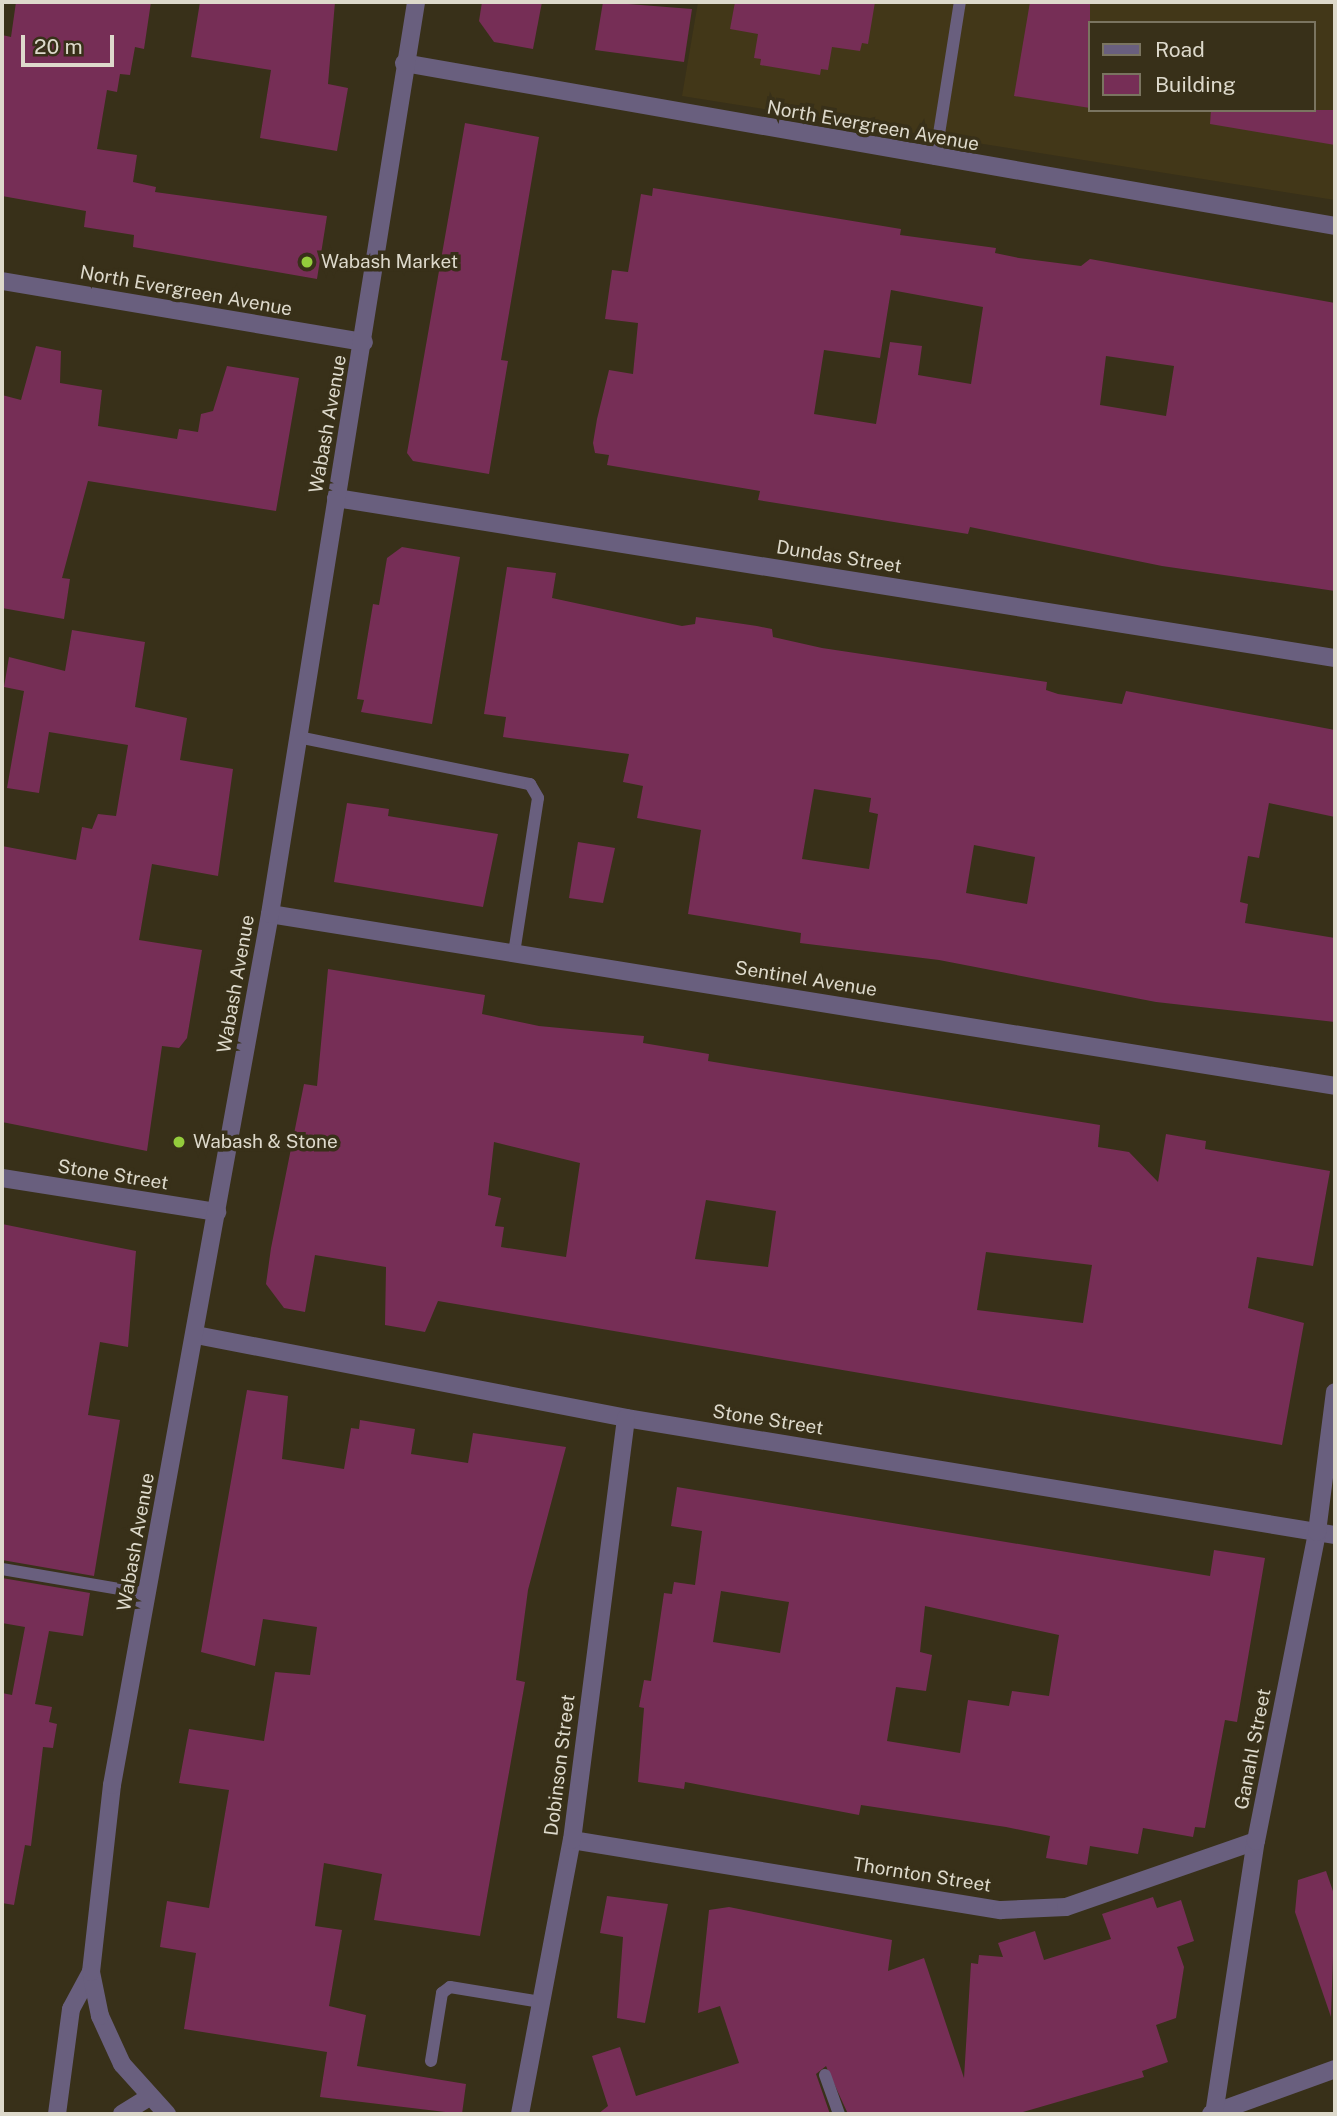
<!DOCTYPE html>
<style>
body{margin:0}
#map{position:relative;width:1337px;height:2116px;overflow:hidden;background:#383019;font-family:"Public Sans",sans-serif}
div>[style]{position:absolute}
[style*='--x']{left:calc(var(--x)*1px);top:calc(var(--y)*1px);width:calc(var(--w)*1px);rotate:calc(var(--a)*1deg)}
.built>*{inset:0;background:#423718}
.building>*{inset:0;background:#762e56}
.service>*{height:12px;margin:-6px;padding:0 6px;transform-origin:6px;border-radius:6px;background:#695f7e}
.minor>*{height:18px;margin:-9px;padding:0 9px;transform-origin:9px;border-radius:9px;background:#695f7e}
.tertiary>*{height:18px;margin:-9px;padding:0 9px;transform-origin:9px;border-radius:9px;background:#695f7e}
.dots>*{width:19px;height:19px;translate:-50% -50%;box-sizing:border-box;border:4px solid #383019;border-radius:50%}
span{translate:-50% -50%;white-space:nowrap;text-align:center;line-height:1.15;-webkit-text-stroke:7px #383019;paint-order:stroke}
.street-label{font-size:19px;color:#ddd9cb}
.poi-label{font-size:19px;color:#ddd9cb}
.left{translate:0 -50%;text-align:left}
.frame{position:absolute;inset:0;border:4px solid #ddd9cb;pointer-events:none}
.legend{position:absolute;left:1088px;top:21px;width:228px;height:91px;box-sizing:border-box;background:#383019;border:2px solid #7a7460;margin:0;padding:9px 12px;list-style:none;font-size:21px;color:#ddd9cb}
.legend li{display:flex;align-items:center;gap:14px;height:35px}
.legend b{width:35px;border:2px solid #7a7460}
.scale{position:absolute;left:21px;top:35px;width:93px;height:32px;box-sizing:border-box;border:4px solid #ddd9cb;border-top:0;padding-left:9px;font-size:21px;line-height:24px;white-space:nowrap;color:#ddd9cb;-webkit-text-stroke:5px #383019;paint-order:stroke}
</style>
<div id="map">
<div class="built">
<div style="clip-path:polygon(evenodd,698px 2px,1335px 2px,1335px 200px,682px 96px,698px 2px,1090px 23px,1314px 23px,1314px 110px,1090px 110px,1090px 23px)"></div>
</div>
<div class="building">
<div style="clip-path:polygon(16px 2px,151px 2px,144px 49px,135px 47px,130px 75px,120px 74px,117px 92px,107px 90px,97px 149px,137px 155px,133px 182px,156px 187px,155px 192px,327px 216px,317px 279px,133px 247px,134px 235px,84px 227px,86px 211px,2px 196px,2px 35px,11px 37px)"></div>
<div style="clip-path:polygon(200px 2px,335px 2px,328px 84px,348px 88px,337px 151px,260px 138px,271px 70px,191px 57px)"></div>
<div style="clip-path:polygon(482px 2px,542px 2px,533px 49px,494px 42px,479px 21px)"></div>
<div style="clip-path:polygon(603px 2px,692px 9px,684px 62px,595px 50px)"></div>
<div style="clip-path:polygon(735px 2px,875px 2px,868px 44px,862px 43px,860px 51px,832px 47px,828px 70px,821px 69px,820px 75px,760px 65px,761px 59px,754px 58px,758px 34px,730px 29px)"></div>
<div style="clip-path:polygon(1030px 2px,1090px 2px,1090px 108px,1014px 96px)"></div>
<div style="clip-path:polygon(1211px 110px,1335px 110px,1335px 145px,1210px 124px)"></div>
<div style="clip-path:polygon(465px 123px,539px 137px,501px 360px,508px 361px,489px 474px,413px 461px,407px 453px)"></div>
<div style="clip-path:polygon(evenodd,653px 188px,901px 229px,900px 235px,996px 248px,995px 253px,1019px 258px,1081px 266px,1090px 259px,1335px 303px,1335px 591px,1162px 566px,970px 527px,968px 534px,758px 500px,760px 491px,607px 465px,609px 455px,595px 453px,593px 443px,597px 419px,609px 370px,633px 374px,638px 323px,605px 319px,612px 270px,628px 272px,641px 194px,652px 196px,653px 188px,891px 290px,983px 307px,971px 384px,918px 375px,922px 346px,890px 342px,876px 424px,814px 414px,824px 350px,880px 358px,891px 290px,653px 188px,1106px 356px,1174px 366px,1166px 416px,1100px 405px,1106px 356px)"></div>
<div style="clip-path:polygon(36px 346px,61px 351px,60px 383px,102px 390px,98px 426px,177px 439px,179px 429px,198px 432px,201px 414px,213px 411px,227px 366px,299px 378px,276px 511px,88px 481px,62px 578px,70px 579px,64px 619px,2px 608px,2px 395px,21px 400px)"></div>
<div style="clip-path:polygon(402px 547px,460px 557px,432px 724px,361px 712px,364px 700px,357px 699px,373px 604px,379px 605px,387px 558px)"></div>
<div style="clip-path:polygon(evenodd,507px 567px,556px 573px,552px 598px,682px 626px,695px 624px,696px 617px,757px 626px,772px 629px,773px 637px,822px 648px,1047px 682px,1046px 690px,1058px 694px,1122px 704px,1126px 691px,1335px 730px,1335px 817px,1269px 803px,1259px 858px,1248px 856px,1240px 902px,1248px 904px,1245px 923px,1335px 938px,1335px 1022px,1156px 1002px,939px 960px,800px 943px,801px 933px,688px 914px,701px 830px,637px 818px,643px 786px,623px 782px,629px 754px,503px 737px,506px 717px,484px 714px,507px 567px,814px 789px,871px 798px,869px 812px,878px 814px,869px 869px,802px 859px,814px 789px,507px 567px,974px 845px,1035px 857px,1027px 904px,966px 893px,974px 845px)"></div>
<div style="clip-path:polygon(72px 630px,145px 642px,135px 707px,187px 718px,180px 760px,233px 769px,218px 876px,152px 864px,139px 940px,202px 950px,187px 1038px,179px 1048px,162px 1046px,147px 1151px,2px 1122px,2px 846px,76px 860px,82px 827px,92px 829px,98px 814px,116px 816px,128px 745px,49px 732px,39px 793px,7px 788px,24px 691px,4px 687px,9px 657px,65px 671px)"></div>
<div style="clip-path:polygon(347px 803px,389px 809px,388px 816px,498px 834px,483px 907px,334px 882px)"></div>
<div style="clip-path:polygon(578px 842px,615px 848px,603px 903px,569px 898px)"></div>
<div style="clip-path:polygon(evenodd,328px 969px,485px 995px,482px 1014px,539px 1026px,644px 1036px,643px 1043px,709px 1054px,708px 1061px,1100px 1125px,1098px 1147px,1129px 1152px,1158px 1182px,1166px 1134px,1206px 1141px,1205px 1149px,1330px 1171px,1313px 1266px,1257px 1257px,1248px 1308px,1304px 1323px,1282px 1445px,438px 1301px,425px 1332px,385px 1325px,386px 1267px,315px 1255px,305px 1312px,284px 1308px,266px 1284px,271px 1248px,304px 1084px,317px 1086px,328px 969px,494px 1142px,580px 1163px,566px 1257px,501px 1247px,504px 1227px,495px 1226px,501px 1198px,488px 1195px,494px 1142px,328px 969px,706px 1200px,776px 1211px,768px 1267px,695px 1259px,706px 1200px,328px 969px,986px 1252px,1092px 1265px,1083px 1323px,977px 1310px,986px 1252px)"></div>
<div style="clip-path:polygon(2px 1224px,136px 1251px,128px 1347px,100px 1342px,88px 1415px,120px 1420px,94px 1576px,2px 1560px)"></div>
<div style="clip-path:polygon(247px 1390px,288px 1396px,282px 1459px,344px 1469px,351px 1428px,359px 1429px,360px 1420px,415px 1429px,411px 1454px,468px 1463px,473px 1433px,566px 1447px,528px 1590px,516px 1680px,525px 1682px,480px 1936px,374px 1920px,382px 1874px,324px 1863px,315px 1926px,342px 1930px,329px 2006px,366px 2015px,357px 2066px,466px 2084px,462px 2114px,320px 2097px,327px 2052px,184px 2029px,196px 1953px,160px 1947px,167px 1901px,209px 1908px,229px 1790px,179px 1783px,189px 1729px,264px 1741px,275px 1672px,310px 1675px,317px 1627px,263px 1619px,255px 1666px,201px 1652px)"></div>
<div style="clip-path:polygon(evenodd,677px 1487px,1210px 1576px,1214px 1550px,1265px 1558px,1237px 1722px,1225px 1720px,1205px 1828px,1195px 1827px,1193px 1837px,1143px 1828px,1138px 1854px,1090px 1846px,1087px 1865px,1046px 1858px,1050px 1836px,1006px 1827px,861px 1805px,859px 1815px,685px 1782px,684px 1789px,638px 1782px,644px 1708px,639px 1707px,644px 1680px,651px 1681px,664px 1593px,672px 1594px,674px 1582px,695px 1585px,702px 1531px,671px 1526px,677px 1487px,721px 1591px,789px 1602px,780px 1653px,713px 1642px,721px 1591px,677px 1487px,925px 1606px,1059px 1635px,1049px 1696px,1012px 1691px,1009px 1706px,968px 1700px,960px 1753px,887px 1741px,896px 1687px,926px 1691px,932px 1655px,920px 1652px,925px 1606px)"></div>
<div style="clip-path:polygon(2px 1578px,90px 1593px,83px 1636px,49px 1631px,35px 1704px,52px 1707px,49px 1722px,57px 1724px,53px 1748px,43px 1747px,31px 1846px,25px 1845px,14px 1905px,2px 1903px,2px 1693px,12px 1695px,25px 1627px,2px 1623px)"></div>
<div style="clip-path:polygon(1326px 1871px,1335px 1897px,1331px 2017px,1295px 1912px,1298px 1880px)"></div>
<div style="clip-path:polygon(607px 1896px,668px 1904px,645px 2023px,617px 2018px,623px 1937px,600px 1933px)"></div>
<div style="clip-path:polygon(1153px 1897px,1157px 1908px,1181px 1900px,1194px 1941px,1177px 1947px,1184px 1967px,1176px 2018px,1156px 2025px,1168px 2062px,1142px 2071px,1144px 2077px,1016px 2114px,848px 2114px,826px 2066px,816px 2074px,830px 2114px,598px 2114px,608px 2106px,592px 2056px,620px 2047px,636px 2096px,739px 2063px,720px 2006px,698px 2013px,709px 1910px,729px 1907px,892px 1940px,888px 1971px,924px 1958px,964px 2078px,971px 1963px,978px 1964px,979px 1955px,1003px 1957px,998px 1943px,1035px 1931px,1044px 1960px,1111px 1939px,1102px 1914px)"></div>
</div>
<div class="service">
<div style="--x:935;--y:159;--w:159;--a:-81"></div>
<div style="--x:298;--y:737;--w:237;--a:11.5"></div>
<div style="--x:530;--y:784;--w:16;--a:60"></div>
<div style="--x:538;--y:798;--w:157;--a:98.8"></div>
<div style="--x:2;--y:1569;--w:148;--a:9.7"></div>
<div style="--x:431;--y:2061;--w:69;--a:-80.8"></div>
<div style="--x:442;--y:1993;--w:10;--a:-37"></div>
<div style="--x:450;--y:1987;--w:92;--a:9.4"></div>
<div style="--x:825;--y:2075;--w:41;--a:70.3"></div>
</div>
<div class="minor">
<div style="--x:404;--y:63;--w:945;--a:9.93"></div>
<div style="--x:336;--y:498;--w:1012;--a:9.1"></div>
<div style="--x:270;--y:914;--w:1079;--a:9.17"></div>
<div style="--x:2;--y:1178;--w:218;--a:9"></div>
<div style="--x:196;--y:1335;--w:438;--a:10.9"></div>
<div style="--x:626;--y:1418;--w:719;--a:9.37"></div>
<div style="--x:572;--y:1840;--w:435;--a:9.3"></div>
<div style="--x:1001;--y:1910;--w:65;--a:-2.6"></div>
<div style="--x:1066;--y:1907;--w:201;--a:-19.2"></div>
<div style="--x:57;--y:2114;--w:106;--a:-82.4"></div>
<div style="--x:71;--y:2009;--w:42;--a:-61.6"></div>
<div style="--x:122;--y:2114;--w:31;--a:-32"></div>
<div style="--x:520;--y:2114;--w:279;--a:-79.3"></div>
<div style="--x:572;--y:1840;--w:425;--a:-82.7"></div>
<div style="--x:1211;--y:2114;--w:132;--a:-19.9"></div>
<div style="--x:1214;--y:2114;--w:276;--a:-81.3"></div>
<div style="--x:1256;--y:1841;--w:315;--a:-78.8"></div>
<div style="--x:1317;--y:1532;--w:141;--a:-82.7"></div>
</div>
<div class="tertiary">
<div style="--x:2;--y:281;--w:367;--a:9.6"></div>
<div style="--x:167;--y:2114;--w:67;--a:-132"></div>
<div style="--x:122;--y:2064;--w:53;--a:-114.6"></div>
<div style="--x:100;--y:2016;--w:45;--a:-101.6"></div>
<div style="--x:91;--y:1972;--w:188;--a:-83.6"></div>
<div style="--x:112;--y:1785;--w:885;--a:-79.72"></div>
<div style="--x:270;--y:914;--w:924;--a:-80.9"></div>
</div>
<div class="dots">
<div style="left:307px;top:262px;background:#94cc3c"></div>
<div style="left:179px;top:1142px;background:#94cc3c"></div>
</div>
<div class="street-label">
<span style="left:873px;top:126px;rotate:10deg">North Evergreen Avenue</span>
<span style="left:186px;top:291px;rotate:10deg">North Evergreen Avenue</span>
<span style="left:328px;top:424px;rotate:-80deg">Wabash Avenue</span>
<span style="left:839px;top:557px;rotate:9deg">Dundas Street</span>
<span style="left:806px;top:979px;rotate:9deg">Sentinel Avenue</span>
<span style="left:236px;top:984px;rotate:-80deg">Wabash Avenue</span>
<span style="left:113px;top:1175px;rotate:9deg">Stone Street</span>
<span style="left:768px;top:1420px;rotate:9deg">Stone Street</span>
<span style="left:136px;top:1542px;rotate:-80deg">Wabash Avenue</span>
<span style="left:1253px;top:1749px;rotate:-79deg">Ganahl Street</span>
<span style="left:560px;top:1765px;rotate:-83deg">Dobinson Street</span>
<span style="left:922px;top:1875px;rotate:9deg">Thornton Street</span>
</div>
<div class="poi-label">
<span class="left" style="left:321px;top:262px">Wabash Market</span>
<span class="left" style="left:193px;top:1142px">Wabash &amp; Stone</span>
</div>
<div class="frame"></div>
<ul class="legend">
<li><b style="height:9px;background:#695f7e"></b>Road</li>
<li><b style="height:19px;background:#762e56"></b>Building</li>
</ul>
<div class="scale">20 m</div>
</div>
